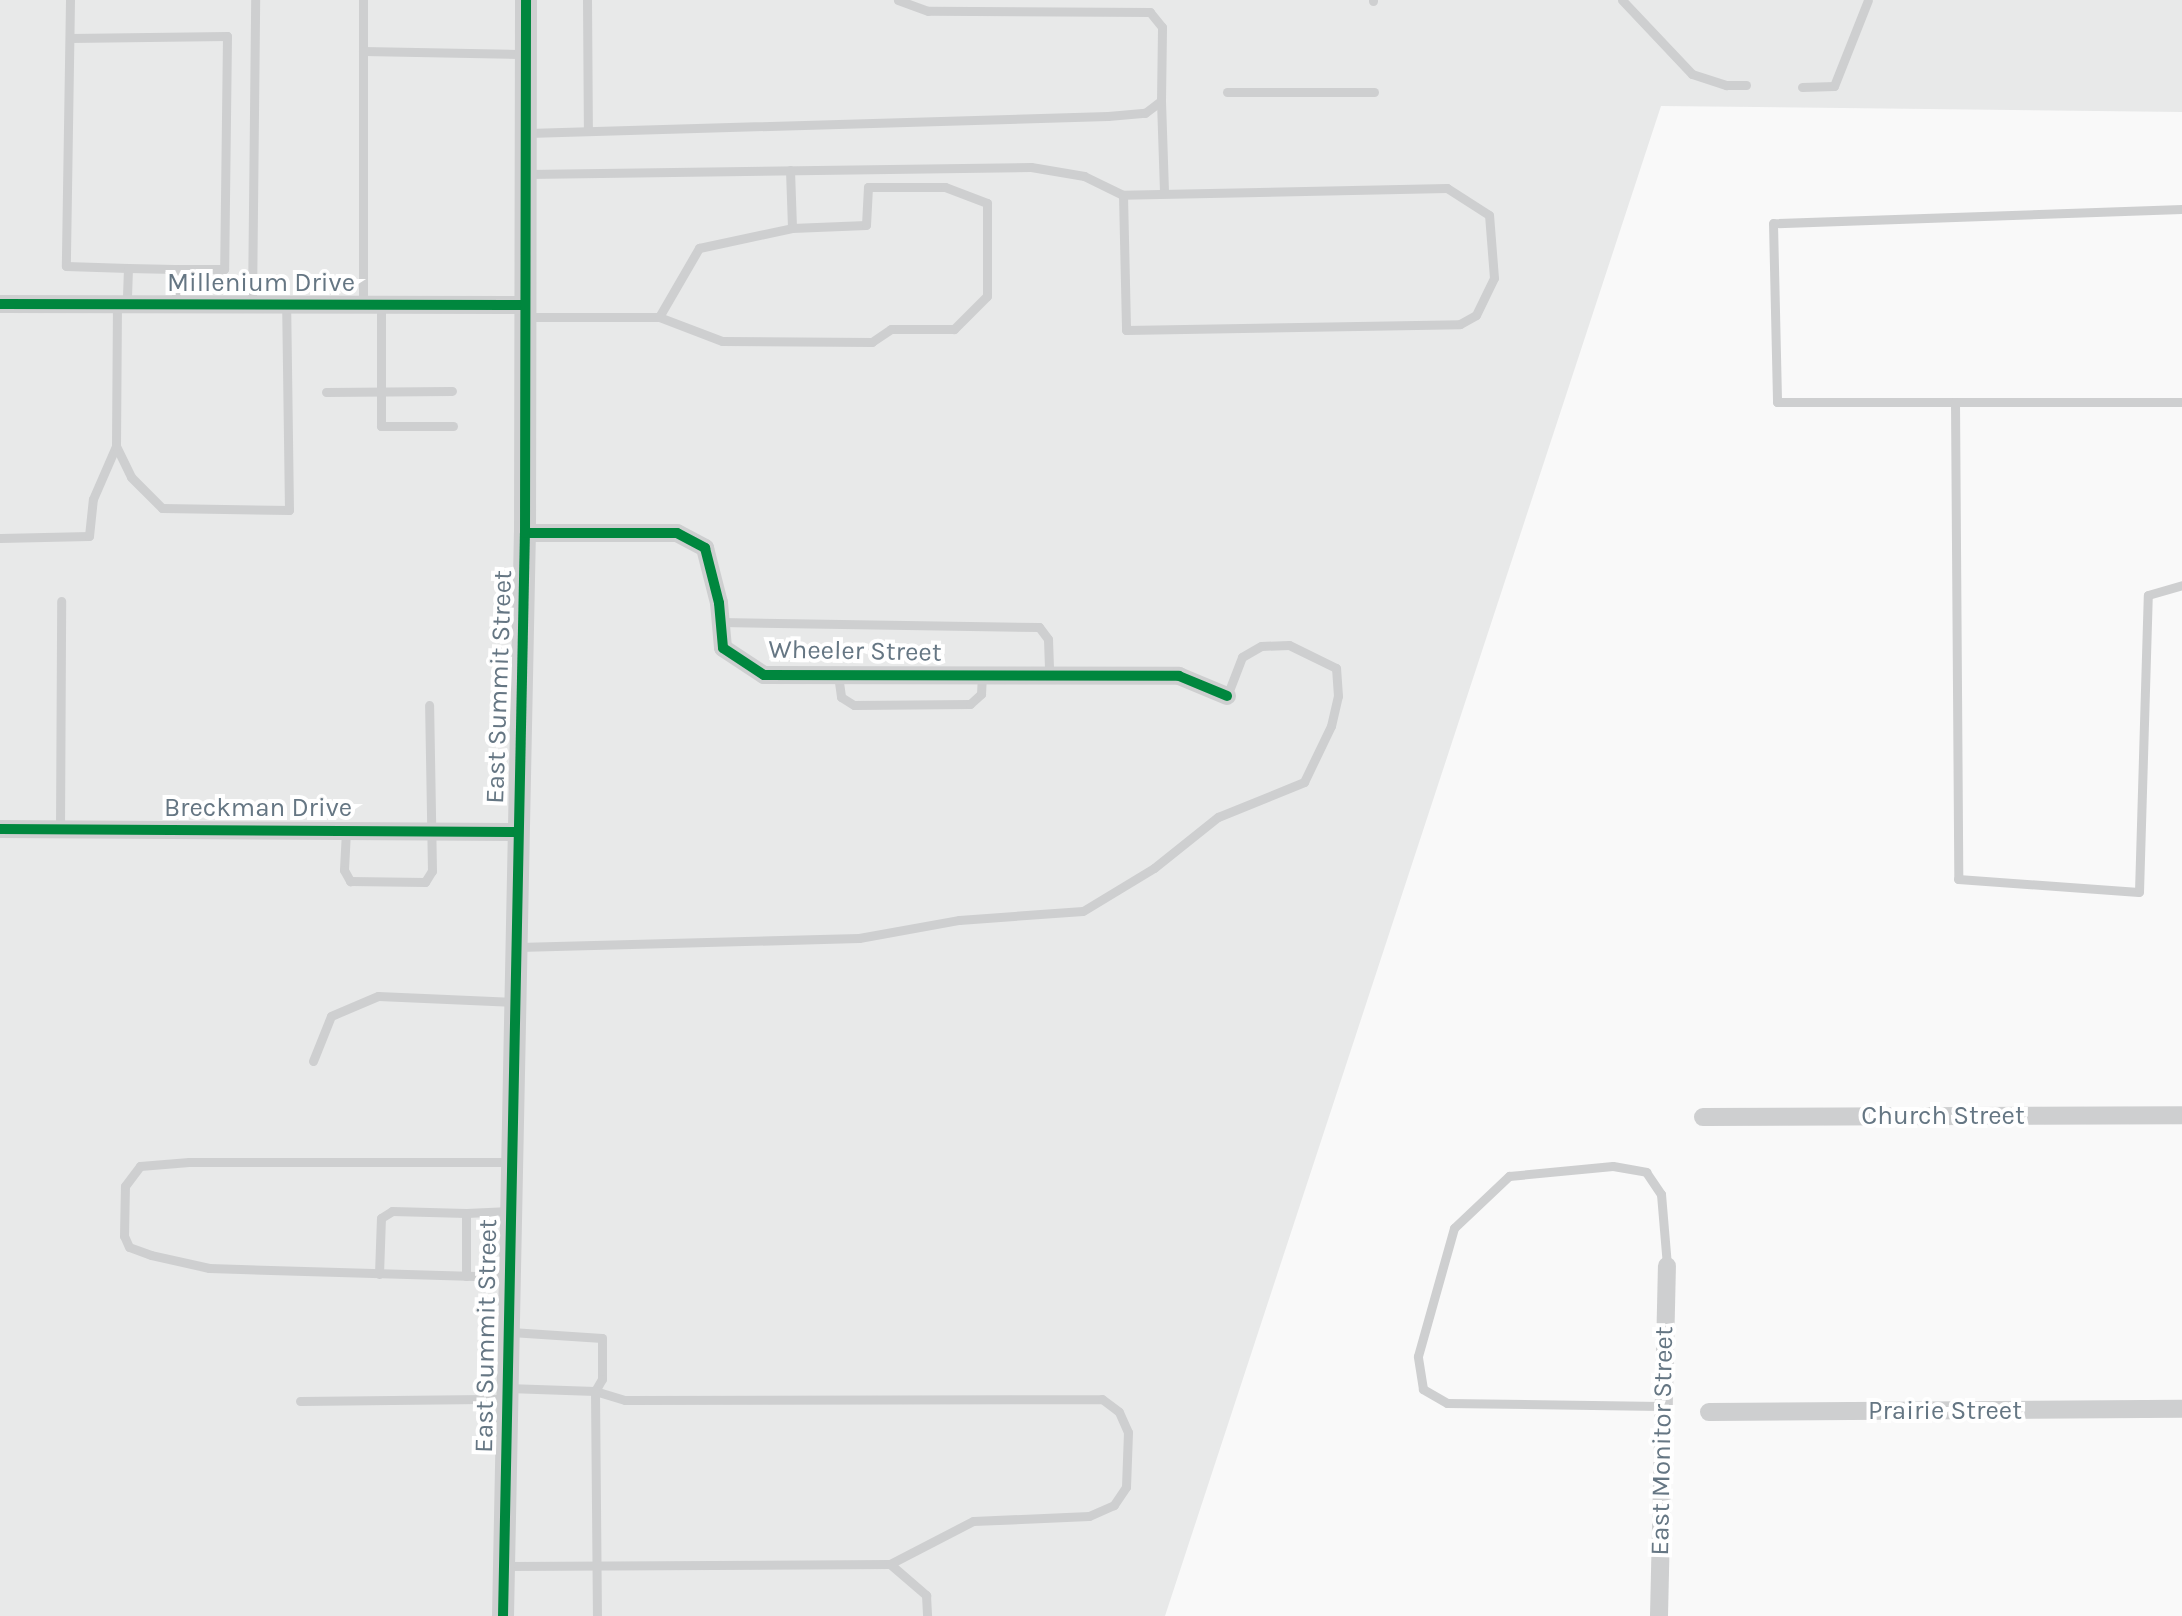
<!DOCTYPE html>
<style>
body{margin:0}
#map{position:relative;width:2182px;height:1616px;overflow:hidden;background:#f9f9f9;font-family:Karla,sans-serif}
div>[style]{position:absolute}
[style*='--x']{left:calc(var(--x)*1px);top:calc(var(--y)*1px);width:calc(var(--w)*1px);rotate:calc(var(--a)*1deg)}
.built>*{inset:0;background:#e8e9e9}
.service>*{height:9px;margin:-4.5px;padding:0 4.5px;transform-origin:4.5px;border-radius:4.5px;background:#cecfd0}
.minor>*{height:18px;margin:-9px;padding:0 9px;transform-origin:9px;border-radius:9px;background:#cecfd0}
.tertiary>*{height:22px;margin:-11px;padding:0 11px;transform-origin:11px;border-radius:11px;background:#cecfd0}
.cycleway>*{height:10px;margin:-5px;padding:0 5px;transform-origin:5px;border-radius:5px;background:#00873e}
span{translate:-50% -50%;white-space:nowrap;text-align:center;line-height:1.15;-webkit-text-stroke:8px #fff;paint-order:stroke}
.street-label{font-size:26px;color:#657683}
</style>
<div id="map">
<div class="built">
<div style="clip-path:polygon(0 0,2182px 0,2182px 112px,1661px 106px,1165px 1616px,0 1616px)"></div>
</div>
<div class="service">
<div style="--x:70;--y:0;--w:266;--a:90.9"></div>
<div style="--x:66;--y:266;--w:62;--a:1.8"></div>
<div style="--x:128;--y:268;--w:36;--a:92"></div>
<div style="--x:363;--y:0;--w:51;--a:90"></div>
<div style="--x:363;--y:51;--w:163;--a:1.1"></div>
<div style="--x:587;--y:0;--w:131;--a:89.6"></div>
<div style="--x:1373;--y:0;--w:1;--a:90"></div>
<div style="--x:1622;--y:0;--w:102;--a:46.6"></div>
<div style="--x:1692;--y:74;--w:36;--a:18"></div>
<div style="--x:1726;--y:85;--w:20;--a:0"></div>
<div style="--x:70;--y:38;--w:157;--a:-0.7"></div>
<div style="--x:227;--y:36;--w:233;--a:90.7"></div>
<div style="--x:224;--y:269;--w:49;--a:180"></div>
<div style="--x:175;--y:269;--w:35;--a:88"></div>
<div style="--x:363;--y:51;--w:254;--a:90"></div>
<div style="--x:1802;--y:87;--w:32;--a:-2"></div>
<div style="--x:1834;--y:86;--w:92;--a:-68.4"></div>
<div style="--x:1227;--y:92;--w:147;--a:0"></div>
<div style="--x:1161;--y:101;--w:92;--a:88.1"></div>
<div style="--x:528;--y:133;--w:580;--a:-1.68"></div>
<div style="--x:1108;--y:116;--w:37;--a:-5"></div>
<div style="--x:1145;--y:113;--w:20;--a:-37"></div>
<div style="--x:1161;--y:101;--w:74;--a:-89.2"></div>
<div style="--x:1162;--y:27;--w:19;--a:-129"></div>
<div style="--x:1150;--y:12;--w:222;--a:-179.7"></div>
<div style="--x:928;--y:11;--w:32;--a:-160"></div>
<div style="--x:790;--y:170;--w:58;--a:88"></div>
<div style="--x:528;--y:174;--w:503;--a:-0.8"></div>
<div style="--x:1031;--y:167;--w:54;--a:9.6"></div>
<div style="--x:1084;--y:176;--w:43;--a:26"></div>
<div style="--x:1123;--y:195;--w:135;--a:88.7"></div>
<div style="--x:1126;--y:330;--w:334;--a:-1"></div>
<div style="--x:1460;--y:324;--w:18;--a:-29"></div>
<div style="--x:1476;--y:315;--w:41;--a:-64.1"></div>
<div style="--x:1494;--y:278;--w:63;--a:-94.5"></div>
<div style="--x:1489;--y:215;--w:50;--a:-147.3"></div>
<div style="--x:1447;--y:188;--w:324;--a:178.8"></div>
<div style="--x:2182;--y:209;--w:409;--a:178"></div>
<div style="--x:1773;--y:223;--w:179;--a:88.7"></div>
<div style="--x:1777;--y:402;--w:405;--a:0"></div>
<div style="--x:128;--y:268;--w:47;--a:1.2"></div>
<div style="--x:252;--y:304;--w:304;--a:-89.4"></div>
<div style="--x:381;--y:305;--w:121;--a:90"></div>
<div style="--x:381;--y:426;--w:72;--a:0"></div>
<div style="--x:526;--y:317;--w:133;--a:0"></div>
<div style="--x:659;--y:317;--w:80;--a:-59.9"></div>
<div style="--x:699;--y:248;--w:95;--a:-12.1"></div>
<div style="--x:792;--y:228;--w:74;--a:-2.3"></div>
<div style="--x:866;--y:225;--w:38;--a:-87"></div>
<div style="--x:868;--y:187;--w:77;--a:0"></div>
<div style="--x:945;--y:187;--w:45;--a:20.9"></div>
<div style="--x:987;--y:203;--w:93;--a:90"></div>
<div style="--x:987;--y:296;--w:47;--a:135"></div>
<div style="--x:954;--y:329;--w:63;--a:180"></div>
<div style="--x:891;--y:329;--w:23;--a:146"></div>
<div style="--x:872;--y:342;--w:150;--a:-179.6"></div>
<div style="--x:722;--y:341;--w:67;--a:-159.1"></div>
<div style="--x:326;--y:392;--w:126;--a:-0.5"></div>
<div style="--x:1955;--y:402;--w:477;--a:89.6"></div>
<div style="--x:1958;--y:879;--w:181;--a:4.1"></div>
<div style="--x:2139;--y:892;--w:297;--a:-88.3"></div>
<div style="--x:2148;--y:595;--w:35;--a:-16"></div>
<div style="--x:116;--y:446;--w:34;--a:64"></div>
<div style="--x:131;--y:477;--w:44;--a:45"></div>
<div style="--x:162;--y:508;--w:127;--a:0.9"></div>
<div style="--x:289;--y:510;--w:205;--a:-90.8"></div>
<div style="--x:0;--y:538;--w:89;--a:-1.3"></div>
<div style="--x:89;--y:536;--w:37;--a:-84"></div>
<div style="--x:93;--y:499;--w:58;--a:-66.5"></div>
<div style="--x:116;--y:446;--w:142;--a:-89.6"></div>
<div style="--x:721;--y:622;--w:318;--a:0.9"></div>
<div style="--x:1039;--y:627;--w:15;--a:53"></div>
<div style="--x:1048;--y:639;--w:37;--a:88"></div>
<div style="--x:838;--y:675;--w:22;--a:82"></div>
<div style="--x:841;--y:697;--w:15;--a:32"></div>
<div style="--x:854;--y:705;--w:116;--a:-0.5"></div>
<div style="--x:970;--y:704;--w:15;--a:-42"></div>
<div style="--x:981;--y:694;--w:19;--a:-87"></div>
<div style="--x:60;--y:829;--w:228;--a:-89.7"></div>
<div style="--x:346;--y:831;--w:39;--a:93"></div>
<div style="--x:344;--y:870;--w:13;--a:61"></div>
<div style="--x:350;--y:881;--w:75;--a:0.8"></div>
<div style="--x:425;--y:882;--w:13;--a:-58"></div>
<div style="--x:432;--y:871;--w:166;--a:-91"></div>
<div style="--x:518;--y:947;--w:341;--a:-1.5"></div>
<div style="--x:859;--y:938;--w:102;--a:-10.2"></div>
<div style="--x:959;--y:920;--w:124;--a:-4.2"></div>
<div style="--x:1083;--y:911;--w:83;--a:-31.2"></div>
<div style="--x:1154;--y:868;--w:82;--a:-38.6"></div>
<div style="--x:1218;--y:817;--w:93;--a:-22.1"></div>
<div style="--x:1304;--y:782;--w:62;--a:-64.3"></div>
<div style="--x:1331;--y:726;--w:31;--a:-77"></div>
<div style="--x:1338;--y:696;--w:28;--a:-94"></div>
<div style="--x:1336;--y:668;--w:52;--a:-153.9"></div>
<div style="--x:1289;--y:645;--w:28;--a:178"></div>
<div style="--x:1261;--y:646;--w:22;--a:150"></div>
<div style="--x:1242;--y:657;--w:42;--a:111"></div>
<div style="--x:313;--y:1061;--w:48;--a:-68.2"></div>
<div style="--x:331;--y:1016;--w:51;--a:-23.1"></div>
<div style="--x:378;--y:996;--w:136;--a:2.5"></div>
<div style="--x:466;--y:1213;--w:44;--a:-2.6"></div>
<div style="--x:379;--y:1274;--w:56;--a:-88"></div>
<div style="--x:381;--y:1218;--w:13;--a:-32"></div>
<div style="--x:392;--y:1211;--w:74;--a:1.5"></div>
<div style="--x:466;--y:1213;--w:63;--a:90"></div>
<div style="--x:509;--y:1277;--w:300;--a:-178.3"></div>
<div style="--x:209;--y:1268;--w:59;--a:-167.4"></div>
<div style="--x:151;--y:1255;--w:23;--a:-160"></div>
<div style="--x:129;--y:1247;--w:12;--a:-114"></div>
<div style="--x:124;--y:1236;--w:50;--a:-88.9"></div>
<div style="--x:125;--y:1186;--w:25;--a:-53"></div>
<div style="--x:140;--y:1166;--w:49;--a:-4.7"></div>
<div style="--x:189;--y:1162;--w:322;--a:0"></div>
<div style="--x:511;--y:1332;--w:91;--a:3.8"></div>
<div style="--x:602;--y:1338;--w:41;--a:90"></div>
<div style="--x:602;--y:1379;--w:14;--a:120"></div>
<div style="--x:595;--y:1391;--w:31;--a:17"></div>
<div style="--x:625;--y:1400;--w:477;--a:-0.1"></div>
<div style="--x:1102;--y:1399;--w:21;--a:37"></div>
<div style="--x:1119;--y:1412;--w:22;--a:66"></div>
<div style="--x:1128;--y:1432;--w:55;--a:92.1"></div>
<div style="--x:1126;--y:1487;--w:22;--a:124"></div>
<div style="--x:1114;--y:1505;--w:27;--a:156"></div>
<div style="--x:1089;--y:1516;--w:116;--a:177.5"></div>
<div style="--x:973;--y:1521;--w:93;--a:152.6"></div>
<div style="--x:507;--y:1388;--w:88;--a:2"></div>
<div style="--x:595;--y:1391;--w:225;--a:89.5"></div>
<div style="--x:300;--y:1401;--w:207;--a:-0.6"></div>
<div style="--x:1661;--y:1406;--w:214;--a:-179.2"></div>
<div style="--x:1447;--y:1403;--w:28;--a:-150"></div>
<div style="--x:1423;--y:1389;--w:33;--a:-99"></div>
<div style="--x:1418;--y:1356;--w:133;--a:-74.3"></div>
<div style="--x:1454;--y:1228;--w:76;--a:-43.4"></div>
<div style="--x:1509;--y:1176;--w:104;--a:-5.5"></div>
<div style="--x:1613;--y:1166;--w:34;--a:10"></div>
<div style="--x:1646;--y:1172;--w:27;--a:56"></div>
<div style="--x:1661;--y:1194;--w:72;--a:85.2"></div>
<div style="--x:505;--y:1566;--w:385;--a:-0.3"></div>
<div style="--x:890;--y:1564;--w:48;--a:40.7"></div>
<div style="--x:926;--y:1595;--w:21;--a:87"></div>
</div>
<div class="minor">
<div style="--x:0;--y:304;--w:522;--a:0.11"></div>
<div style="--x:525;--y:533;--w:152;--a:0"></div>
<div style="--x:677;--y:533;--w:32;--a:28"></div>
<div style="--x:705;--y:548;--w:57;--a:75.7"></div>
<div style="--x:719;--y:603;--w:45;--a:84.9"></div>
<div style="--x:723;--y:648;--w:49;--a:33.4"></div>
<div style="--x:764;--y:675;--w:415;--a:0.1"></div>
<div style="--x:1179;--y:676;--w:52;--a:22.6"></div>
<div style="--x:0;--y:829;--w:516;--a:0.33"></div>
<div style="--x:1703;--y:1117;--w:479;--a:-0.2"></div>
<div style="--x:1709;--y:1412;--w:473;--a:-0.4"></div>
<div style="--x:1659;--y:1616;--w:350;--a:-88.7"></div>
</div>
<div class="tertiary">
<div style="--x:503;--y:1616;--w:1083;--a:-88.84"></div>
<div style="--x:525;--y:533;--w:533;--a:-89.89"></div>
</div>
<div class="cycleway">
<div style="--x:0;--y:304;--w:522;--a:0.11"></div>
<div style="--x:525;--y:533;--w:152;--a:0"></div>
<div style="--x:677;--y:533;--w:32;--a:28"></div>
<div style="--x:705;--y:548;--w:57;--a:75.7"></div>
<div style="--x:719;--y:603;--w:45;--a:84.9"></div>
<div style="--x:723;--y:648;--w:49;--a:33.4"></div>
<div style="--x:764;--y:675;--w:415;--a:0.1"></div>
<div style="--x:1179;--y:676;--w:52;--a:22.6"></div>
<div style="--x:0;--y:829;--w:516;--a:0.33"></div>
<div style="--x:503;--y:1616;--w:1083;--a:-88.84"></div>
<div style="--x:525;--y:533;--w:533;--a:-89.89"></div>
</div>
<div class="street-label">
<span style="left:261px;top:283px">Millenium Drive</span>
<span style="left:855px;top:651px;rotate:1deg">Wheeler Street</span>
<span style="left:499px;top:687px;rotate:-88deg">East Summit Street</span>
<span style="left:258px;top:808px">Breckman Drive</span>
<span style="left:1943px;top:1116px">Church Street</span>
<span style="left:486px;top:1336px;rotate:-89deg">East Summit Street</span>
<span style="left:1945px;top:1411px">Prairie Street</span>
<span style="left:1662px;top:1441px;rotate:-89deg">East Monitor Street</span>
</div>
</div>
